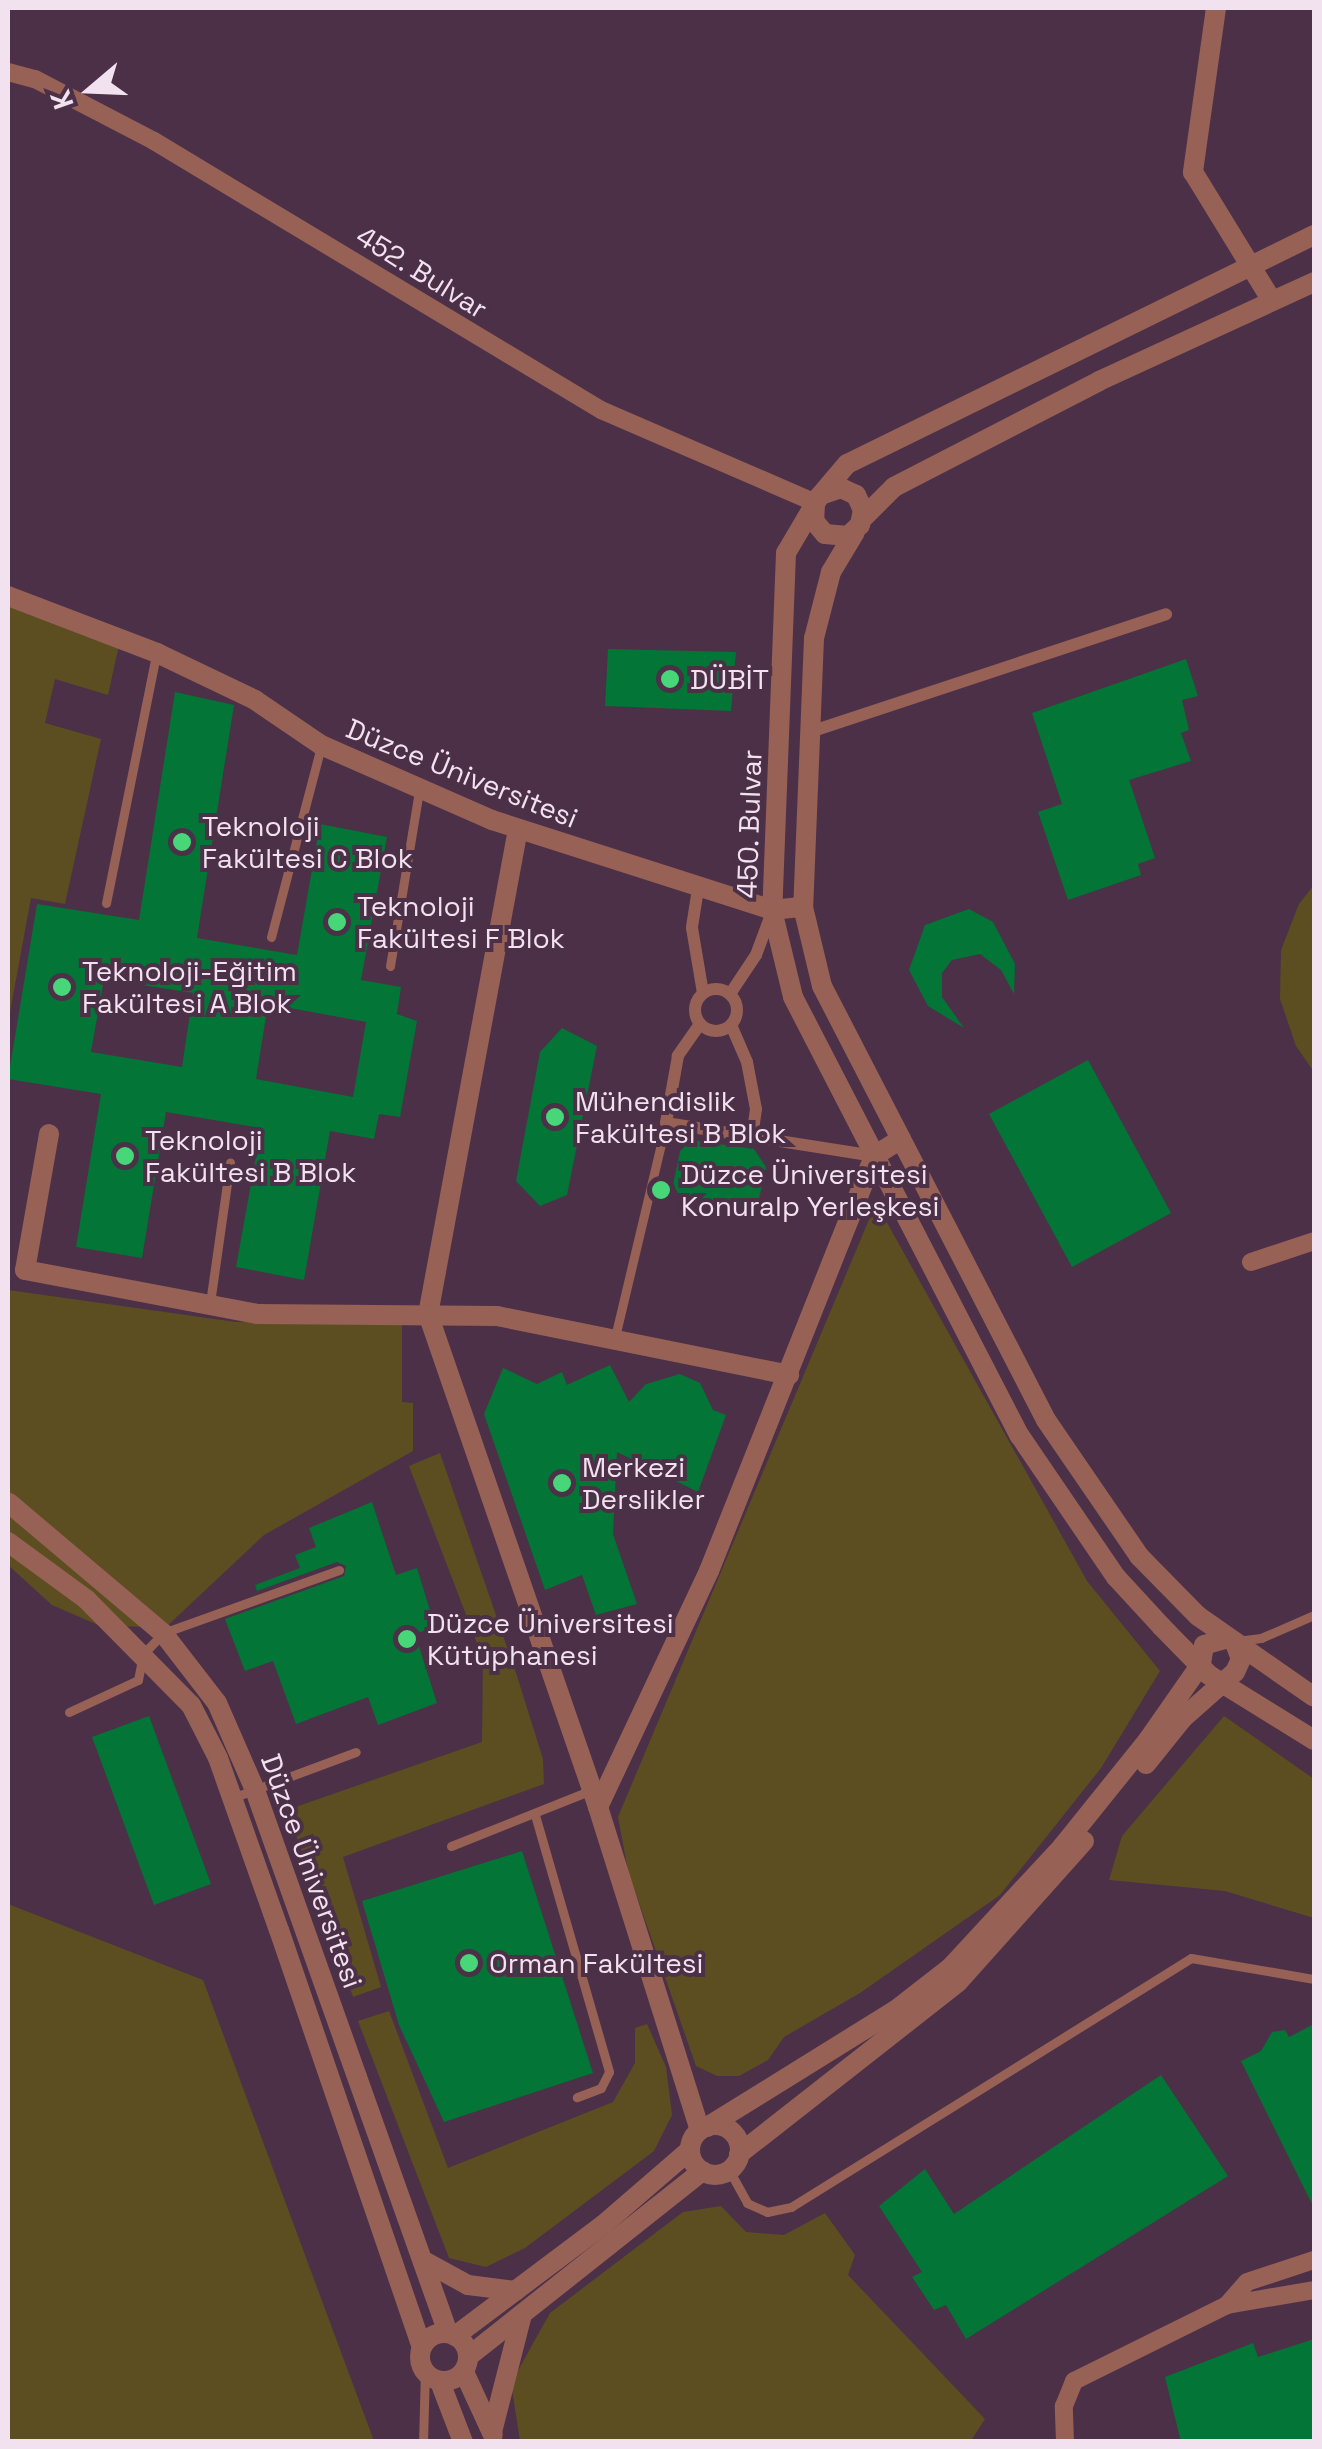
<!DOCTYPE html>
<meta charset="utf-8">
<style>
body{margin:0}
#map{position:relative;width:1322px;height:2449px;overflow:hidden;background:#4b3047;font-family:"Space Grotesk",sans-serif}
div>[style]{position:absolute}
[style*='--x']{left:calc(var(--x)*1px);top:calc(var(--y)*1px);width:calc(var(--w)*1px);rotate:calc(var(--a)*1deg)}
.green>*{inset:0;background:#5d4e21}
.building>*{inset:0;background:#027537}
.service>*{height:9px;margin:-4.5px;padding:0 4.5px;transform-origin:4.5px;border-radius:4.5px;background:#976156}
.pedestrian>*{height:12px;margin:-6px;padding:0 6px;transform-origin:6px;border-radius:6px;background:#976156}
.pedestrian>.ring{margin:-6px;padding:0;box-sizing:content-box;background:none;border:12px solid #976156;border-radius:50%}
.minor>*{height:18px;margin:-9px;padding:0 9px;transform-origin:9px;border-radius:9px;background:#976156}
.tertiary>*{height:20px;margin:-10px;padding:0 10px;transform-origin:10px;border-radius:10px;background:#976156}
.tertiary>.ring{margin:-10px;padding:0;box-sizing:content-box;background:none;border:20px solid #976156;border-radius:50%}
.dots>*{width:28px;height:28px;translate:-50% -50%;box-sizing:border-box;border:5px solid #4b3047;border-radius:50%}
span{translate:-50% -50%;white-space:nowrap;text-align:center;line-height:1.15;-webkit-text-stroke:8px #4b3047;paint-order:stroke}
.street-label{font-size:28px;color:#f2e1ef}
.poi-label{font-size:28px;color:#f2e1ef}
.left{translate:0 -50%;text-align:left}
.frame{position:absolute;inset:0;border:10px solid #f2e1ef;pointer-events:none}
.north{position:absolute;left:40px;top:40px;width:100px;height:100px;-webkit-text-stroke:8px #4b3047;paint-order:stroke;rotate:251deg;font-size:28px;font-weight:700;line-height:40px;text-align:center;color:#f2e1ef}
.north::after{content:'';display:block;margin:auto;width:35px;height:45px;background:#f2e1ef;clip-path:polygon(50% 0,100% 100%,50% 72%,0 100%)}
</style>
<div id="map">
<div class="green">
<div style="clip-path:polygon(8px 605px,119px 645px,108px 695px,55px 679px,45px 723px,101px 739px,65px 904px,31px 898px,8px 1023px)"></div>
<div style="clip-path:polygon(1314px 885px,1314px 1072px,1296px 1046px,1280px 999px,1281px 950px,1299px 904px)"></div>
<div style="clip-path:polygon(876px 1203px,1087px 1581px,1160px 1671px,1101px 1768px,1000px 1895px,860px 1993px,784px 2037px,768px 2060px,739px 2076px,717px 2076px,696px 2066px,628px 1871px,618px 1817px)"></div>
<div style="clip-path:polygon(8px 1290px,236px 1322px,402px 1325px,402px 1402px,413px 1403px,413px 1451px,264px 1535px,165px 1628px,98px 1625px,52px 1605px,8px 1565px)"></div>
<div style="clip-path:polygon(440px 1453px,517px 1676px,543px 1759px,544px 1784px,343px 1857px,381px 1987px,353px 1997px,287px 1810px,482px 1742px,483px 1659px,409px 1466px)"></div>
<div style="clip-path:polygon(1224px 1716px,1314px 1779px,1314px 1918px,1225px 1891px,1109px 1880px,1122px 1836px)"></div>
<div style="clip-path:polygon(8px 1904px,203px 1980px,374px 2441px,8px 2441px)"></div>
<div style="clip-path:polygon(389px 2011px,448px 2168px,613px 2102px,635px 2063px,635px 2028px,647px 2024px,666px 2067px,672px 2115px,654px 2151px,525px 2248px,486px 2267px,449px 2258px,358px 2021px)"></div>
<div style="clip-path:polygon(721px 2206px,746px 2232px,784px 2235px,825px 2213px,855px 2255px,848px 2275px,985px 2419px,970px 2442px,520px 2441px,511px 2383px,550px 2313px,683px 2212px)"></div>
</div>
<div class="building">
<div style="clip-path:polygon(608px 649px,736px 652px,731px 711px,605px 706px)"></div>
<div style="clip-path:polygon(1186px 659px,1198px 696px,1182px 700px,1189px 730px,1181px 733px,1191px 761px,1129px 780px,1155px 858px,1138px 864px,1141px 875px,1068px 900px,1038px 812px,1062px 804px,1032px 713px)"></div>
<div style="clip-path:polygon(evenodd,175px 692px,234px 705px,197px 938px,297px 955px,320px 824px,387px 837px,361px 980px,401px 987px,397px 1014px,417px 1021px,400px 1117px,379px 1114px,374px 1139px,330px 1131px,304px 1280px,236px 1267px,261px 1128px,166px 1112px,142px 1258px,76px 1247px,101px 1094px,8px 1079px,37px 904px,139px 920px,175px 692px,104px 979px,193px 993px,182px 1067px,91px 1052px,104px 979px,175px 692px,268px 1004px,366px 1022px,353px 1097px,256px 1079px,268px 1004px)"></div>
<div style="clip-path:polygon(969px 909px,993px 922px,1015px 964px,1014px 994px,1001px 970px,980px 954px,952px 960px,942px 973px,942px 997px,964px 1028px,928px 1006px,909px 970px,925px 925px)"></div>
<div style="clip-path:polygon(562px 1028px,597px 1046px,567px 1195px,540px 1206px,516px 1181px,540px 1052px)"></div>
<div style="clip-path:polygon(1088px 1060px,1171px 1213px,1072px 1267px,989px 1114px)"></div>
<div style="clip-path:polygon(692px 1140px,754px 1149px,766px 1167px,759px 1199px,747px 1208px,678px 1193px,673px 1185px,680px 1151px)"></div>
<div style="clip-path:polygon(610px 1365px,629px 1402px,646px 1384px,680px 1374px,700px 1383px,713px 1410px,726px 1415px,698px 1492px,617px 1452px,613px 1534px,637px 1604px,596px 1615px,582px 1575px,545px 1590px,484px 1414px,503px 1368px,537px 1384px,562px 1372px,567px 1385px)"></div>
<div style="clip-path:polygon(372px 1502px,396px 1575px,417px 1568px,435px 1627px,415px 1634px,437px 1703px,378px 1725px,368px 1697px,296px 1724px,273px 1661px,245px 1671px,225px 1619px,344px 1576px,346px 1566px,337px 1562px,257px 1591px,255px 1585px,300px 1568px,295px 1555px,316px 1547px,309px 1528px)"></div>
<div style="clip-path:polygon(149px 1716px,211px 1884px,154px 1905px,92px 1737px)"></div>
<div style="clip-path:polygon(522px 1851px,593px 2073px,444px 2122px,399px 2025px,362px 1901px)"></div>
<div style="clip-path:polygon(1314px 2024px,1314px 2208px,1241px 2061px,1261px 2051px,1272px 2032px,1285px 2030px,1289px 2037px)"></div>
<div style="clip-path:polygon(1161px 2075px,1228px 2176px,966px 2339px,946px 2305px,934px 2310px,912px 2277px,922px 2272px,879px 2206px,925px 2169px,954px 2214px)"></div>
<div style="clip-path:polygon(1314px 2339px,1314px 2442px,1181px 2442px,1165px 2377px,1253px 2343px,1258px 2357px)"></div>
</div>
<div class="service">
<div style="--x:106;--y:903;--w:252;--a:-78.6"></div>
<div style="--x:271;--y:937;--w:197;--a:-75.3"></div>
<div style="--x:390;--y:966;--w:177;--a:-80.6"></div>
<div style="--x:210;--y:1303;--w:142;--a:-81.9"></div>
<div style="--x:615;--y:1337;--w:220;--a:-76.6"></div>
<div style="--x:1237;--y:1641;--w:24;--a:-7"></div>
<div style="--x:1261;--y:1638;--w:58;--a:-23.5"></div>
<div style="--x:69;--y:1712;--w:76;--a:-24.9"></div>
<div style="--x:138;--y:1680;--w:26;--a:-79"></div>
<div style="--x:143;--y:1654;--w:29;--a:-46"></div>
<div style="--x:163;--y:1633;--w:187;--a:-19.7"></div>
<div style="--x:232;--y:1798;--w:132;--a:-20.4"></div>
<div style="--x:535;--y:1815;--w:267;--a:73.9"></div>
<div style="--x:609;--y:2072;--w:18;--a:117"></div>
<div style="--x:601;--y:2088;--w:26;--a:159"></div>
<div style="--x:451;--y:1846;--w:152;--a:-21.7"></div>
<div style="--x:729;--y:2170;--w:38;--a:61"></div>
<div style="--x:747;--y:2203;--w:22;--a:24"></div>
<div style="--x:767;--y:2212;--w:25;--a:-12"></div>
<div style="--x:791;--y:2207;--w:471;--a:-31.9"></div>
<div style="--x:1191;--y:1958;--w:125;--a:9.7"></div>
<div style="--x:423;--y:2442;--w:70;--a:-88.4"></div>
</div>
<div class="pedestrian">
<div style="--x:810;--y:732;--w:375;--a:-18.3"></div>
<div style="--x:698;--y:889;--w:39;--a:99"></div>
<div style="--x:692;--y:928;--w:66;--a:80.4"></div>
<div class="ring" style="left:695px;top:989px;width:30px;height:30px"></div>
<div style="--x:730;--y:994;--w:47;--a:-56.3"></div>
<div style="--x:756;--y:955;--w:46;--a:-69.6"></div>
<div style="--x:700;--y:1024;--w:39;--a:125"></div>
<div style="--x:678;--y:1056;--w:68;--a:100.2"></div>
<div style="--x:666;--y:1123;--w:211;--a:9"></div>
<div style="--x:731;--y:1025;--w:40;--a:66.6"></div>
<div style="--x:747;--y:1062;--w:48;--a:79.2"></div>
<div style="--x:756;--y:1109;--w:27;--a:98"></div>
</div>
<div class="minor">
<div style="--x:8;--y:72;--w:28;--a:15"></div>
<div style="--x:35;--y:79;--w:134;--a:27.5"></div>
<div style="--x:154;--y:141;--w:522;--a:31.04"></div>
<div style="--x:601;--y:410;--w:234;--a:23.4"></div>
<div style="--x:1251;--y:1262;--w:66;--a:-18.4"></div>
<div style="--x:1227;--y:2305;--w:30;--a:-49"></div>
<div style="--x:1247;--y:2282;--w:71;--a:-18.2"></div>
<div style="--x:1065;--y:2442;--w:36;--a:-92"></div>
<div style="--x:1064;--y:2406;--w:27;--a:-68"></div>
<div style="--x:1074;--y:2381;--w:171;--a:-26.4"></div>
<div style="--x:1227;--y:2305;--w:88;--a:-9.8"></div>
</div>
<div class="tertiary">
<div style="--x:1216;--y:8;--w:166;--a:98"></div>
<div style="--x:1193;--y:172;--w:151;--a:58.5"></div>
<div style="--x:1314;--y:235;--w:520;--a:153.88"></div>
<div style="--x:847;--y:464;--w:43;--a:130.3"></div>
<div style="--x:819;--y:497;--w:65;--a:120.5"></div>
<div style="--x:786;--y:553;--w:357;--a:92.2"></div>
<div style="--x:772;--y:910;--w:89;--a:76.4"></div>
<div style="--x:793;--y:997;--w:494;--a:62.7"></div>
<div style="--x:1020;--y:1436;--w:171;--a:55.8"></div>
<div style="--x:1116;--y:1577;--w:67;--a:47.4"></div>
<div style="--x:1161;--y:1626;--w:69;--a:45.6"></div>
<div style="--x:1209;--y:1675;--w:123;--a:31.8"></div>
<div style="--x:815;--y:504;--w:17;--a:93"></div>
<div style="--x:814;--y:521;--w:17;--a:50"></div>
<div style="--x:825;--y:534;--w:23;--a:5"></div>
<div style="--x:848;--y:536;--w:16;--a:-43"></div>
<div style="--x:860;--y:525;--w:15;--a:-79"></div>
<div style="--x:863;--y:510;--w:17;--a:-115"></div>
<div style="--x:856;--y:495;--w:17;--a:-155"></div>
<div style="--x:841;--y:488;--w:21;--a:161"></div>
<div style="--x:863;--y:518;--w:44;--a:-45"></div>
<div style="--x:894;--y:487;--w:231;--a:-27.3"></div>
<div style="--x:1099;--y:381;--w:237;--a:-24.7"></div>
<div style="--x:855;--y:532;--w:47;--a:121"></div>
<div style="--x:831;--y:572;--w:68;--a:104.4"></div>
<div style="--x:814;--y:638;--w:269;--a:92.3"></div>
<div style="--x:803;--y:907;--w:81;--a:76.5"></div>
<div style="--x:822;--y:986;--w:488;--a:62.7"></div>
<div style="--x:1046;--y:1420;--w:165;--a:55.6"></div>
<div style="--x:1139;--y:1556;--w:84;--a:45.5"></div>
<div style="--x:1198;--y:1616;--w:141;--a:34.9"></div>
<div style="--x:8;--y:596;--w:160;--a:20.9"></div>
<div style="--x:157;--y:653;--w:109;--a:25.6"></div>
<div style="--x:255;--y:700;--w:80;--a:34.3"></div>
<div style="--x:321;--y:745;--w:187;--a:23.7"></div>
<div style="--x:492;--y:820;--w:294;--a:17.8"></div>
<div style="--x:772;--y:910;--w:31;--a:-6"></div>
<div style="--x:518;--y:829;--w:493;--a:100.5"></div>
<div style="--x:428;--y:1314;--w:521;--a:70.97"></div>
<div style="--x:598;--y:1807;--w:339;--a:72.5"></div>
<div style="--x:49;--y:1134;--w:138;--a:100"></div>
<div style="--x:25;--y:1270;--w:236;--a:10.7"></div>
<div style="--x:257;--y:1314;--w:240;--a:0.5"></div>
<div style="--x:497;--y:1316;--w:298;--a:11.4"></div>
<div style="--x:9;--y:1503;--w:202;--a:40.2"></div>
<div style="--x:163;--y:1633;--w:88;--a:52.4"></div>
<div style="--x:217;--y:1703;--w:95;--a:66.4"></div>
<div style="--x:255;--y:1790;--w:576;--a:70.43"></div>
<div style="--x:8;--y:1542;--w:97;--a:36.2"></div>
<div style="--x:86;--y:1599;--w:149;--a:45.3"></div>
<div style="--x:191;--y:1705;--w:59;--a:63"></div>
<div style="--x:218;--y:1758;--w:182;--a:70.5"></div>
<div style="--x:279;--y:1930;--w:441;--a:71.1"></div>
<div style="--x:1146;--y:1764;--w:59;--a:-51.2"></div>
<div style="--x:1183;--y:1718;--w:69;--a:-41.5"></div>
<div style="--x:1235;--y:1672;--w:14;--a:-65"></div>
<div style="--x:1241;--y:1659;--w:19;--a:-111"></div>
<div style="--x:598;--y:1807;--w:261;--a:-64.8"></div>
<div style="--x:709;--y:1571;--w:447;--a:-68.3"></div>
<div style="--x:874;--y:1156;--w:32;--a:-32"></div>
<div class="ring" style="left:690px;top:2125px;width:30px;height:30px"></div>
<div style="--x:707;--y:2127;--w:222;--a:-31.8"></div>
<div style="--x:896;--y:2010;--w:68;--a:-37.9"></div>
<div style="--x:950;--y:1968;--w:165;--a:-47.2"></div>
<div style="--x:1062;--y:1847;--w:137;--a:-51.2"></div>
<div style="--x:1148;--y:1740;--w:93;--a:-55.1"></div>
<div style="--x:1201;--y:1664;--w:19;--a:-81"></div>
<div style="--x:1204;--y:1645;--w:25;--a:-16"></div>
<div style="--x:739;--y:2154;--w:278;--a:-38.1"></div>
<div style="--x:958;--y:1982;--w:189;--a:-48.2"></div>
<div style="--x:424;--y:2261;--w:50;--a:28.6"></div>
<div style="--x:468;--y:2285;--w:48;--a:7.1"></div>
<div class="ring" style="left:420px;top:2333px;width:28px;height:28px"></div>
<div style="--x:455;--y:2336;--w:185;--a:-36.9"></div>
<div style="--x:603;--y:2225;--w:115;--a:-40.8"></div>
<div style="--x:469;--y:2356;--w:298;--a:-38.4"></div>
<div style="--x:464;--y:2372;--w:69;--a:65.3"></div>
<div style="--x:440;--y:2382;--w:64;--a:69"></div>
<div style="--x:492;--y:2432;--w:118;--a:-75.7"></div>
</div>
<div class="dots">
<div style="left:670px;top:679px;background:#47d779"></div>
<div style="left:182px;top:842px;background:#47d779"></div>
<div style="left:337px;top:922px;background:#47d779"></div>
<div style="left:62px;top:987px;background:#47d779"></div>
<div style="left:555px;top:1117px;background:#47d779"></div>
<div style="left:125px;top:1156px;background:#47d779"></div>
<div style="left:661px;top:1190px;background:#47d779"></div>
<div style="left:562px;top:1483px;background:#47d779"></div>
<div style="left:407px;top:1639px;background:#47d779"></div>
<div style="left:469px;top:1963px;background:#47d779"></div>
</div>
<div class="street-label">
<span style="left:422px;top:272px;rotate:32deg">452. Bulvar</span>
<span style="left:462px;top:773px;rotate:22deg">Düzce Üniversitesi</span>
<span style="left:749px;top:824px;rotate:-88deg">450. Bulvar</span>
<span style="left:312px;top:1871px;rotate:70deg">Düzce Üniversitesi</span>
</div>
<div class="poi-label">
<span class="left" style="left:690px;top:679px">DÜBİT</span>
<span class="left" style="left:202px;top:842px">Teknoloji<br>Fakültesi C Blok</span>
<span class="left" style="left:357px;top:922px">Teknoloji<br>Fakültesi F Blok</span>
<span class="left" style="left:82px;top:987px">Teknoloji-Eğitim<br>Fakültesi A Blok</span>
<span class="left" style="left:575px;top:1117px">Mühendislik<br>Fakültesi B Blok</span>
<span class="left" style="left:145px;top:1156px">Teknoloji<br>Fakültesi B Blok</span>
<span class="left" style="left:681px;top:1190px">Düzce Üniversitesi<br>Konuralp Yerleşkesi</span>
<span class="left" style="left:582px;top:1483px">Merkezi<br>Derslikler</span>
<span class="left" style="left:427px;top:1639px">Düzce Üniversitesi<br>Kütüphanesi</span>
<span class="left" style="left:489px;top:1963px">Orman Fakültesi</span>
</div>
<div class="frame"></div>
<div class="north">K</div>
</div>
